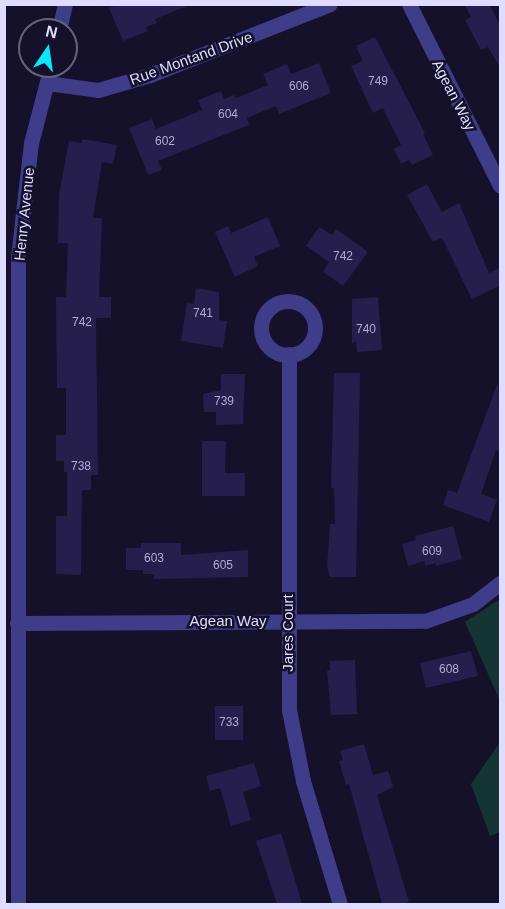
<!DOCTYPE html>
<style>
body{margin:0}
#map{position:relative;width:505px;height:909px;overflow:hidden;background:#15112b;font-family:Arial,sans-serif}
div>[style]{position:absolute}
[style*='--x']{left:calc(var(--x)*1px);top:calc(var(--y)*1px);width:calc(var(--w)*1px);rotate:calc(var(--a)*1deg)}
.green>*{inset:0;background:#143533}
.building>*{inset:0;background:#261e4c}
.minor>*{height:15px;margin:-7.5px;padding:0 7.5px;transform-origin:7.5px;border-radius:7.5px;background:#3f3d89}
.minor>.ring{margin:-7.5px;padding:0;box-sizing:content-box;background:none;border:15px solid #3f3d89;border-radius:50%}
span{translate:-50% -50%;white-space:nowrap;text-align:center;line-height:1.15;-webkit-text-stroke:5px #15112b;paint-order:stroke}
.number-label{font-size:12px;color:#b1acd2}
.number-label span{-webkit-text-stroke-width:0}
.street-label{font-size:15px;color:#dfdcff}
.frame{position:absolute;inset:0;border:6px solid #dfdcff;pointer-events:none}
.north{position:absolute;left:18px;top:18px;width:60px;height:60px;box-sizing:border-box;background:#15112b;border:2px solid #666280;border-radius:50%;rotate:13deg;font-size:16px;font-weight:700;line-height:24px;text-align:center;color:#dfdcff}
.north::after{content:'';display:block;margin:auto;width:21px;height:27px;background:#0ae7fc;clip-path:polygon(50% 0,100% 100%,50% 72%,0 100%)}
</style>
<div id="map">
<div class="green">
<div style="clip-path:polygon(500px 599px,500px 701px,465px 622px)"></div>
<div style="clip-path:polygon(500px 742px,500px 832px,490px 836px,471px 784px)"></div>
</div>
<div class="building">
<div style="clip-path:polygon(119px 4px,190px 4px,190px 5px,155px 19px,157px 23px,146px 27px,148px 31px,123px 41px,109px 8px)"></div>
<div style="clip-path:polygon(464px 4px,489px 4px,501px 27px,501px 69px,488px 47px,481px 50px,465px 20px,471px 17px)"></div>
<div style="clip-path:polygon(375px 37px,425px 133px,423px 134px,433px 155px,412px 165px,409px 160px,401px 164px,394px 149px,401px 145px,383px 108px,373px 113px,351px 66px,363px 61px,356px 46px)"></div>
<div style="clip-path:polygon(319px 63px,331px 93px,279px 114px,276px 106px,247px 118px,249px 125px,158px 161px,162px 170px,148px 175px,129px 128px,152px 119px,156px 129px,202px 110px,198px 100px,221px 91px,224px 99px,234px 95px,236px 98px,268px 85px,263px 74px,287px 64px,291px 74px)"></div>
<div style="clip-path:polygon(82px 139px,117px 145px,113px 164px,102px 162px,93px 218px,102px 218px,99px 297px,111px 297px,111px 318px,96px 318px,98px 475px,91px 475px,91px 490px,82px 490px,81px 575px,56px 574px,56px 516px,67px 516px,67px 472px,64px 472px,64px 461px,56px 461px,56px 435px,66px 435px,66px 388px,57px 388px,56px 297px,66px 297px,68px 243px,58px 243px,59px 194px,69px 141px,82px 143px)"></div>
<div style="clip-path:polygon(427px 184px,442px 212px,459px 203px,489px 273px,501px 267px,501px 285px,472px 299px,442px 238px,433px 242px,407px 195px)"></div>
<div style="clip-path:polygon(268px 217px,280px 246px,254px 257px,258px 266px,235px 277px,215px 232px,228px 226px,231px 233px)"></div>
<div style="clip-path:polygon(319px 227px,332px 235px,336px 229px,368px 252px,343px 286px,323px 272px,329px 262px,306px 246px)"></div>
<div style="clip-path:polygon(196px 288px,219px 292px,219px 320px,227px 321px,223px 348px,181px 341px,187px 303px,194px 304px)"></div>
<div style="clip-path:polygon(378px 297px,382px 350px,357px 352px,356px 342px,352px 343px,352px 299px)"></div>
<div style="clip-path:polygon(334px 373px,360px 373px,356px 577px,330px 577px,327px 567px,330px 524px,335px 524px,334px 488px,331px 488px)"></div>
<div style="clip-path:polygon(221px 374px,245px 374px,243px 424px,216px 425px,216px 412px,204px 412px,203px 394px,221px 390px)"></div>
<div style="clip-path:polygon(498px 382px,501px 452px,496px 450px,481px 494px,497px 500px,489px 522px,443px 505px,448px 490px,457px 493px)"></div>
<div style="clip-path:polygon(202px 441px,226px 441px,225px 473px,245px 473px,245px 496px,202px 496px)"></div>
<div style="clip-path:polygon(453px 526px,462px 559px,436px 566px,436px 563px,425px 566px,424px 561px,408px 566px,402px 544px,416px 540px,415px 536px)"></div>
<div style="clip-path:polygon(141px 543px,181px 543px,181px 555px,248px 550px,248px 577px,154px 579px,154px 574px,143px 574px,143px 570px,126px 570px,126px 548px,141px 548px)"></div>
<div style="clip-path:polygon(471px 651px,478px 676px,426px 688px,420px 663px)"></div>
<div style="clip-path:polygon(355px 660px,357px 714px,331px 715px,327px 671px,330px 670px,330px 661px)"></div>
<div style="clip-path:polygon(215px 706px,243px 706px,243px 740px,215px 740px)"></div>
<div style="clip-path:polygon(364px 744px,373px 775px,388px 771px,393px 787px,377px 795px,409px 902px,400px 904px,382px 904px,349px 784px,346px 785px,339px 761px,343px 760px,340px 751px)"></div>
<div style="clip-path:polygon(254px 763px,261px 786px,243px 792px,251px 820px,231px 826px,220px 788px,210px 791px,206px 776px)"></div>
<div style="clip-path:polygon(281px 833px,298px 890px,302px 904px,277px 904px,256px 841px)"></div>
</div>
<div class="minor">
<div style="--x:409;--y:4;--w:203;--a:63.4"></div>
<div style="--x:59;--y:30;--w:27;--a:-77"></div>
<div style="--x:47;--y:83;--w:51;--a:7.8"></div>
<div style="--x:98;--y:90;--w:54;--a:-16.1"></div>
<div style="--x:150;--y:75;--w:193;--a:-21.5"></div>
<div class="ring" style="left:261px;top:301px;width:39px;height:39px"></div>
<div style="--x:289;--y:354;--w:356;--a:90"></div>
<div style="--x:289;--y:710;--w:72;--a:78.8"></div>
<div style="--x:303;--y:781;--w:128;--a:73.3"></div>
<div style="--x:17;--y:623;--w:408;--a:-0.3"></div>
<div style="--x:425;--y:621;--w:51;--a:-19.5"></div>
<div style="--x:473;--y:604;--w:34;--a:-38"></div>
<div style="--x:18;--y:904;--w:647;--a:-90"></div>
<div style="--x:18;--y:257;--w:115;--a:-83.5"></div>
<div style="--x:31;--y:143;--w:80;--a:-75.4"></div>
</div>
<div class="number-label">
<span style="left:378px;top:82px">749</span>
<span style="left:299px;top:87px">606</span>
<span style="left:228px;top:115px">604</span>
<span style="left:165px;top:142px">602</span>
<span style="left:343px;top:257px">742</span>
<span style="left:203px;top:314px">741</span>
<span style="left:82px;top:323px">742</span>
<span style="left:366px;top:330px">740</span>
<span style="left:224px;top:402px">739</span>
<span style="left:81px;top:467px">738</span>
<span style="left:432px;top:552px">609</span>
<span style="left:154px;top:559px">603</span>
<span style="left:223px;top:566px">605</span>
<span style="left:449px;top:670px">608</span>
<span style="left:229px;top:723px">733</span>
</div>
<div class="street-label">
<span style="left:191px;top:58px;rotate:-20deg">Rue Montand Drive</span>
<span style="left:454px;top:95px;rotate:63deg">Agean Way</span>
<span style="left:24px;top:214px;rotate:-84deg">Henry Avenue</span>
<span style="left:228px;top:621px">Agean Way</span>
<span style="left:288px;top:633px;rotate:-90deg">Jares Court</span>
</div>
<div class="frame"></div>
<div class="north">N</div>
</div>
